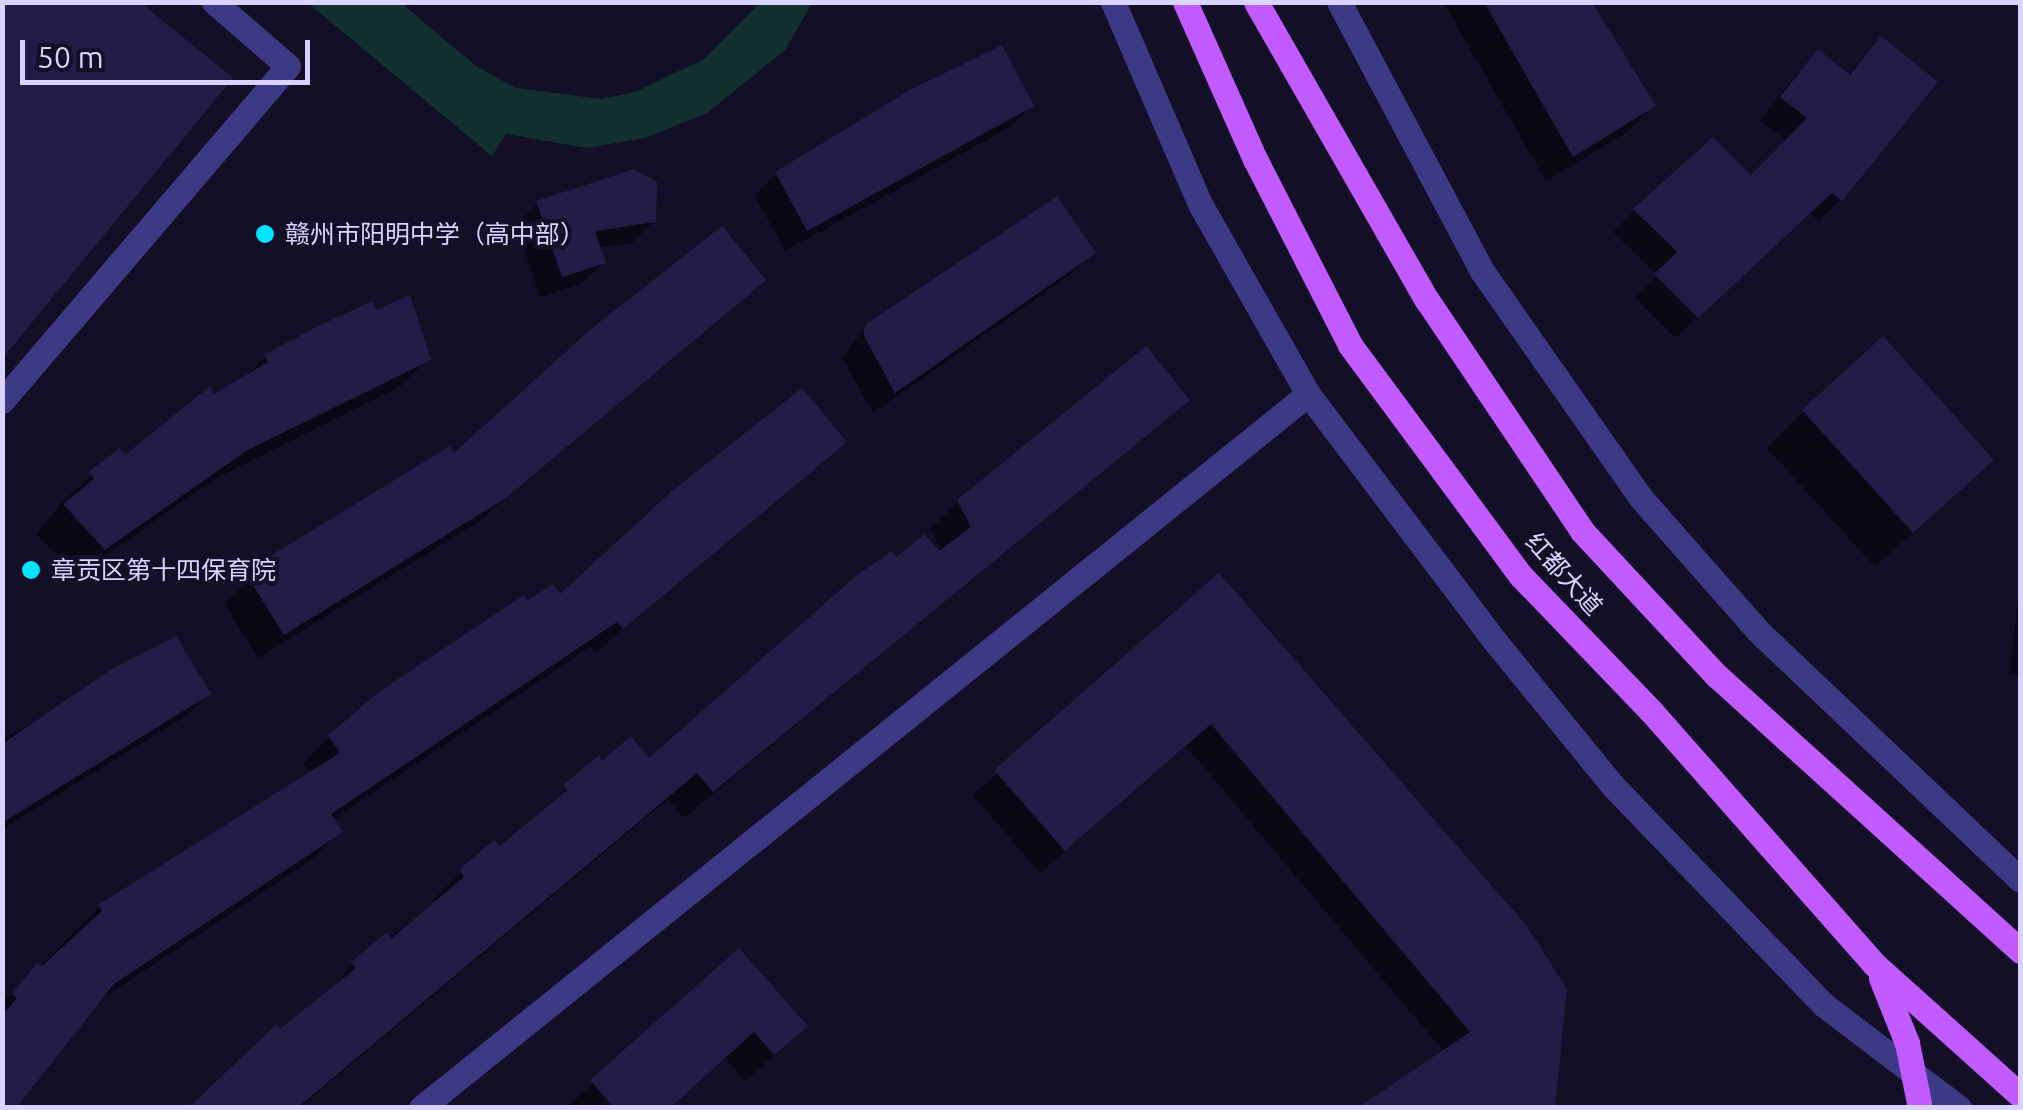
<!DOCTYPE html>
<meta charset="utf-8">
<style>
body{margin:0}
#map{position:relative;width:2023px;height:1110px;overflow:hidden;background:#130f26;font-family:Ubuntu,"Noto Sans SC",sans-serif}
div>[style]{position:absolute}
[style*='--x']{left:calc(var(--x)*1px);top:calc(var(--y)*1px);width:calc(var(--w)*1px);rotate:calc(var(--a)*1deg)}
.green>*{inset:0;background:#12302f}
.shadow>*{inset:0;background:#0007}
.building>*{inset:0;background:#241b47}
.minor>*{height:25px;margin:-12.5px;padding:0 12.5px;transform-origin:12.5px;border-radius:12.5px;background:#3d3a85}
.major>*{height:25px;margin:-12.5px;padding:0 12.5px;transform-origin:12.5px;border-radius:12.5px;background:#c25bff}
.dots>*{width:28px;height:28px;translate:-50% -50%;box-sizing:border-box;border:5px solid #130f26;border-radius:50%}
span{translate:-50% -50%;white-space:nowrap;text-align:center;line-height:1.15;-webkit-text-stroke:8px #130f26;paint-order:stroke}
.poi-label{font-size:25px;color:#d9d4ff}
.left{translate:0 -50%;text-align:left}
.street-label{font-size:25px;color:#d9d4ff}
.frame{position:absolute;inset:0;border:5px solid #d9d4ff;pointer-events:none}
.scale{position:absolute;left:20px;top:40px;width:290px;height:45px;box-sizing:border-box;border:5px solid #d9d4ff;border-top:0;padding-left:12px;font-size:30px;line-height:35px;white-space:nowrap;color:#d9d4ff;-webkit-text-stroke:8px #130f26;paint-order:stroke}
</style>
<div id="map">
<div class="green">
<div style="clip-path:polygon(308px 3px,401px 3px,476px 66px,516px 88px,601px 99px,635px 92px,704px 59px,760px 3px,812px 3px,785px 50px,707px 113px,645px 138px,587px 148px,506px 134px,492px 156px)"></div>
</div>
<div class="shadow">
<div style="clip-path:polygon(1443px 2px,1557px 2px,1653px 106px,1627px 132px,1546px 181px)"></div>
<div style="clip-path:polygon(1881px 39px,1841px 199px,1819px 221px,1809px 213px,1675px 338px,1635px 298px,1657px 275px,1613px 232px,1635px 210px,1751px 178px,1787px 142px,1760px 120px,1797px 74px,1818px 53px,1847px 76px)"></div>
<div style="clip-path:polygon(1031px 106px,1010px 127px,785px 251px,755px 196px,776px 174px)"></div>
<div style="clip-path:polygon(538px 203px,654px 221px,632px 243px,598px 248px,603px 262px,581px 284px,540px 297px,516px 225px)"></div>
<div style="clip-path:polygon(1093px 253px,1071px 274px,873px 413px,842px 357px,867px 326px)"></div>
<div style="clip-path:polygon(763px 279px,478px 522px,258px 658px,225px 604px,268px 560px)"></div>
<div style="clip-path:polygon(265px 357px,428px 359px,400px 387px,215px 479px,76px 576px,37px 534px,62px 502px,120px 451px,125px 458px,241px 381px)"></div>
<div style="clip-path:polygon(1187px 399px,684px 818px,668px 799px,299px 1108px,191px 1108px,328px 994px,353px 963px,436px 904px,433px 900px,461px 872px,500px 850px,599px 758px,648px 762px,897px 560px,942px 552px,930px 529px,958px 502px)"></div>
<div style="clip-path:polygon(1804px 411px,1953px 496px,1875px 567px,1767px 448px)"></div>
<div style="clip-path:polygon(843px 442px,595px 653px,590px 647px,332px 820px,340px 832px,314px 858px,97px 1002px,2px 1108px,2px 1003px,100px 907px,311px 774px,303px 763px,348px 717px,524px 599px,559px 597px)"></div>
<div style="clip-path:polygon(1219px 577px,1564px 989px,1444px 1052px,1186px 746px,1040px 873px,973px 795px)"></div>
<div style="clip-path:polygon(2020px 584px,2020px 675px,2009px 674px)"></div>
<div style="clip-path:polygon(175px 640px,208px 694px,186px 716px,2px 829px,2px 740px)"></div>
<div style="clip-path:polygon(739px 951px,804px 1026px,777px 1053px,745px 1081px,725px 1058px,670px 1108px,566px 1108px)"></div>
</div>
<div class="building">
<div style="clip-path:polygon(2px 2px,140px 2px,233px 78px,2px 359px)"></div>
<div style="clip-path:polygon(1484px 2px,1592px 2px,1656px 106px,1573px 157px)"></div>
<div style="clip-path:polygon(1881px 36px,1938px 82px,1842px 201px,1832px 193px,1698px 318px,1654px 274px,1677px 252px,1633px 209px,1713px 137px,1751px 175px,1807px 118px,1780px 97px,1818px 49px,1850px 75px)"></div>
<div style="clip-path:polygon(1002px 45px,1034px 106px,807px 231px,775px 172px,908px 91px)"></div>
<div style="clip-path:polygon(634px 169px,657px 182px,656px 222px,595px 231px,606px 263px,562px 277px,536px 201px)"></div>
<div style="clip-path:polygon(1057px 196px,1096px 253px,895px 393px,863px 334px,866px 324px)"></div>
<div style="clip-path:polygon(722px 226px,766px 280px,506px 498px,284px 635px,248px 577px,271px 563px,267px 558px,450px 446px,454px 453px,591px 329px)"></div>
<div style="clip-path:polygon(410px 295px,431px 360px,246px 451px,105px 550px,63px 504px,94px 479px,88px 472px,120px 448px,125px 455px,210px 386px,214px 394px,268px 362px,264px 355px,318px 326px,373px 301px,377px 310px)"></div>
<div style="clip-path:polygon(1883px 336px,1994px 460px,1913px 533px,1802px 410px)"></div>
<div style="clip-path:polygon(1146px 346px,1190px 400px,713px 792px,697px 773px,297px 1108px,188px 1108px,277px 1024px,280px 1029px,356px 968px,351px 962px,387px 932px,392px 938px,464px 877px,459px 870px,494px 840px,500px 846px,567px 790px,563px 785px,599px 755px,603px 760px,631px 736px,649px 758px,857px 575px,892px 551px,897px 557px,924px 534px,939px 551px,971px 527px,957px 500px)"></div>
<div style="clip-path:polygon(802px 388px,847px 442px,623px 629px,617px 622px,331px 814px,343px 832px,114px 984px,16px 1108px,2px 1108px,2px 1016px,17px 998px,12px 994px,37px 963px,42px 966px,102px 911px,98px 905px,340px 753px,328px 735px,379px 692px,524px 595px,528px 600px,553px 584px,560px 594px,672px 491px)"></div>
<div style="clip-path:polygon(1219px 573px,1526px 925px,1567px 989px,1555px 1108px,1357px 1108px,1470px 1032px,1211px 724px,1065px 851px,994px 770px)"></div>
<div style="clip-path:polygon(176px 636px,211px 694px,2px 823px,2px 744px,113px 668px)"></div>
<div style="clip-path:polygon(739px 948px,808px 1026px,774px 1055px,754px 1032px,670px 1108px,614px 1108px,590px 1080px)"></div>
</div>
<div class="minor">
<div style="--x:1113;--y:2;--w:220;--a:66.7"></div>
<div style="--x:1200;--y:204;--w:219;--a:60.4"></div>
<div style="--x:1308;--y:394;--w:308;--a:52.9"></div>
<div style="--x:1494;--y:640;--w:190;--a:50.8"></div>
<div style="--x:1614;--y:787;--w:303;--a:46.1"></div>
<div style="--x:1824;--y:1005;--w:170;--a:37.3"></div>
<div style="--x:1339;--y:2;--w:305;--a:62"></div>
<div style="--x:1482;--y:271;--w:276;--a:55"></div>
<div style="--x:1640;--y:497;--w:179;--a:48.6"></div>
<div style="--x:1758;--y:631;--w:361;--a:43.5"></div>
<div style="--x:2;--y:401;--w:440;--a:-49.5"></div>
<div style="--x:288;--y:66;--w:98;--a:-139.1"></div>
<div style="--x:421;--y:1108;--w:1139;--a:-38.83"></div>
</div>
<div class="major">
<div style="--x:1185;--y:2;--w:172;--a:66"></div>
<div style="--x:1255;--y:159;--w:209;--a:62.9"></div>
<div style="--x:1350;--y:345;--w:287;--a:53.5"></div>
<div style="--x:1521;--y:576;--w:187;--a:46.1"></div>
<div style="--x:1651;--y:711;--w:337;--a:48.6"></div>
<div style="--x:1874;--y:964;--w:196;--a:41.9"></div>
<div style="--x:1256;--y:2;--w:344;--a:60.2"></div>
<div style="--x:1427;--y:300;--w:278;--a:56.1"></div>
<div style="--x:1582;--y:531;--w:197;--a:47.1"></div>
<div style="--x:1716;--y:675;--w:411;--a:42.2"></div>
<div style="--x:1881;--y:978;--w:70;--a:68.2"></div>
<div style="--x:1907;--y:1043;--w:66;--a:78.7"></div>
</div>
<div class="dots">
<div style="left:265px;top:234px;background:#00e5ff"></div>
<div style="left:31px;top:570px;background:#00e5ff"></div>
</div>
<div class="poi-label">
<span class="left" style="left:285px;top:234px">赣州市阳明中学（高中部）</span>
<span class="left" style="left:51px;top:570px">章贡区第十四保育院</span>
</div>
<div class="street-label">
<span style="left:1564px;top:574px;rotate:48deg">红都大道</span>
</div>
<div class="frame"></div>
<div class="scale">50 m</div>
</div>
